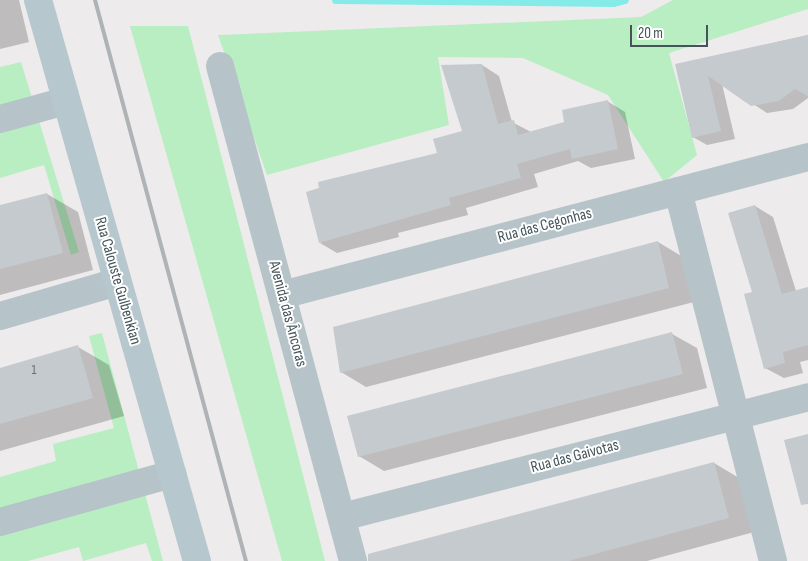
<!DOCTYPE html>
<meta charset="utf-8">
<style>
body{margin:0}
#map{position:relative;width:808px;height:561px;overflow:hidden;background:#eeebec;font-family:"Sofia Sans Condensed",sans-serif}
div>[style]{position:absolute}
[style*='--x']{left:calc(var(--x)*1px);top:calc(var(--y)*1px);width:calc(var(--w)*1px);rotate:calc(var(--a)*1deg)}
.green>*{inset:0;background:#b8eec1}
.shadow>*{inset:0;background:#0003}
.stream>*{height:8px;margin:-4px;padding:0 4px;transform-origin:4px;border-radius:4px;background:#85ebe9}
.building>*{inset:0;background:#c5cace}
.street>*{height:28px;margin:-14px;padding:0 14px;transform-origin:14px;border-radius:14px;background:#b6c4c9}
.secondary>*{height:28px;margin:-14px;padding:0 14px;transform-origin:14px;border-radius:14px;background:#b7c7ce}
.rail>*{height:4px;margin:-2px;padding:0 2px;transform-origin:2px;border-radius:2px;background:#aeb3b6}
span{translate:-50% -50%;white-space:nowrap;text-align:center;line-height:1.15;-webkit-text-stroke:4px #fff;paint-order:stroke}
.number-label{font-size:14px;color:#647276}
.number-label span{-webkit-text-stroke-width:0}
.street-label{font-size:16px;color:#445459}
.scale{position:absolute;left:630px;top:25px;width:78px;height:22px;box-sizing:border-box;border:2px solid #445459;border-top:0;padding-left:6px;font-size:15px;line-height:18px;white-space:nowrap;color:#445459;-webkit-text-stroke:4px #fff;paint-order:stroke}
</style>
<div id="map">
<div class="green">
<div style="clip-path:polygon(673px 0,808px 0,808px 9px,669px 53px,697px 155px,664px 182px,608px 95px,523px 58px,438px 57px,449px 125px,267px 175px,218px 35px,641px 17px)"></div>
<div style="clip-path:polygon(130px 26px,188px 26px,325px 561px,282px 561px)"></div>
<div style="clip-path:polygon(21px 62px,79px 252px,71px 255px,44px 165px,0 178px,0 67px)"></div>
<div style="clip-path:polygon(102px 333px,163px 561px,152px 561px,146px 543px,83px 561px,79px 547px,28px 561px,0 561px,0 477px,56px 461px,53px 444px,114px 428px,89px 336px)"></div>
</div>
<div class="shadow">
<div style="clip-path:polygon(0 0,19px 0,29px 42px,0 49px)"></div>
<div style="clip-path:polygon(808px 35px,808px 98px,793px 109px,767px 113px,722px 84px,735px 139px,707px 145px,693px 137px,676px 65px)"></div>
<div style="clip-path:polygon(482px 65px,499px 76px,512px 122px,531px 132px,566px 123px,607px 101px,625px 112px,635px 159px,591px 168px,578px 161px,534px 174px,538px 187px,466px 208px,468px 215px,398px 233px,399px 237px,337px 253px,320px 243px,464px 132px)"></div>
<div style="clip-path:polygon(47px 194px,78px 212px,93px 270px,0 295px,0 206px)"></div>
<div style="clip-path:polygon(755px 206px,773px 217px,796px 291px,808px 288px,808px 360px,800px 362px,803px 373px,784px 378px,765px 368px,753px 293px)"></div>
<div style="clip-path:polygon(658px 242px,683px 257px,694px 302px,366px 387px,341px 372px)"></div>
<div style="clip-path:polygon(672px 334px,697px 348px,707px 388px,384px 471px,359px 456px)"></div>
<div style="clip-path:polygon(78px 347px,109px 365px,124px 416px,0 451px,0 369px)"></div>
<div style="clip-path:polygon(714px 463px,739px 478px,754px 532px,647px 561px,393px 561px)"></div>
</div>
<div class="stream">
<div style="--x:336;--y:0;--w:277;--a:0.6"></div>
<div style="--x:613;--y:3;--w:12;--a:-14"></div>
</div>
<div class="building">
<div style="clip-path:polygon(808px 35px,808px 96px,795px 89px,779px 101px,751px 106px,708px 76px,721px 131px,692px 138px,675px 64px)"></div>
<div style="clip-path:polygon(482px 64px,498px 124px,514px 120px,518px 135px,564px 122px,562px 110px,608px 100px,618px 149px,572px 159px,570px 149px,517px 164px,521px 178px,449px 198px,451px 205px,319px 243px,306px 192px,319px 188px,318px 182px,437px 153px,433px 139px,462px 131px,441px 65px)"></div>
<div style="clip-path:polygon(47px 193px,63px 253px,0 269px,0 205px)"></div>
<div style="clip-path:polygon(755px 205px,782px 294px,808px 287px,808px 345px,783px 352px,785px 363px,764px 369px,744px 294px,752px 292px,728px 213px)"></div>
<div style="clip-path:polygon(658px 241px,669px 288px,340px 373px,333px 327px)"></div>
<div style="clip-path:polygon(672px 332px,683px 374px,358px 457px,347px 416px)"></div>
<div style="clip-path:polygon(78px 345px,93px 398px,0 424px,0 368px)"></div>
<div style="clip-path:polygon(808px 434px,808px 504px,801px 505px,784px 440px)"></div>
<div style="clip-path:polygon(714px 462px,729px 518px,569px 561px,368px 561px,368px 554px)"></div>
</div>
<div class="street">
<div style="--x:220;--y:66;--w:513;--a:74.96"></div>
<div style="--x:0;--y:119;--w:68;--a:-15.3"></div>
<div style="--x:678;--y:191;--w:382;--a:75.6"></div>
<div style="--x:282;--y:295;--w:544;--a:-14.7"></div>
<div style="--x:0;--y:316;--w:122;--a:-16.2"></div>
<div style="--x:342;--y:517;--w:481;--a:-14.4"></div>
<div style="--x:0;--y:522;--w:179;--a:-15.6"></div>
</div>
<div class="secondary">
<div style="--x:38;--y:0;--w:583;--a:74.18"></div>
</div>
<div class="rail">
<div style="--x:95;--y:0;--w:581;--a:74.94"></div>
</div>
<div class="number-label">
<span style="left:34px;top:370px">1</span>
</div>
<div class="street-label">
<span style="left:545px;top:226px;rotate:-15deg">Rua das Cegonhas</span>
<span style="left:117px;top:281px;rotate:74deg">Rua Calouste Gulbenkian</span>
<span style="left:287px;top:314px;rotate:75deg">Avenida das Âncoras</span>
<span style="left:575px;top:457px;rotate:-15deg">Rua das Gaivotas</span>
</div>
<div class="scale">20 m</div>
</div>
